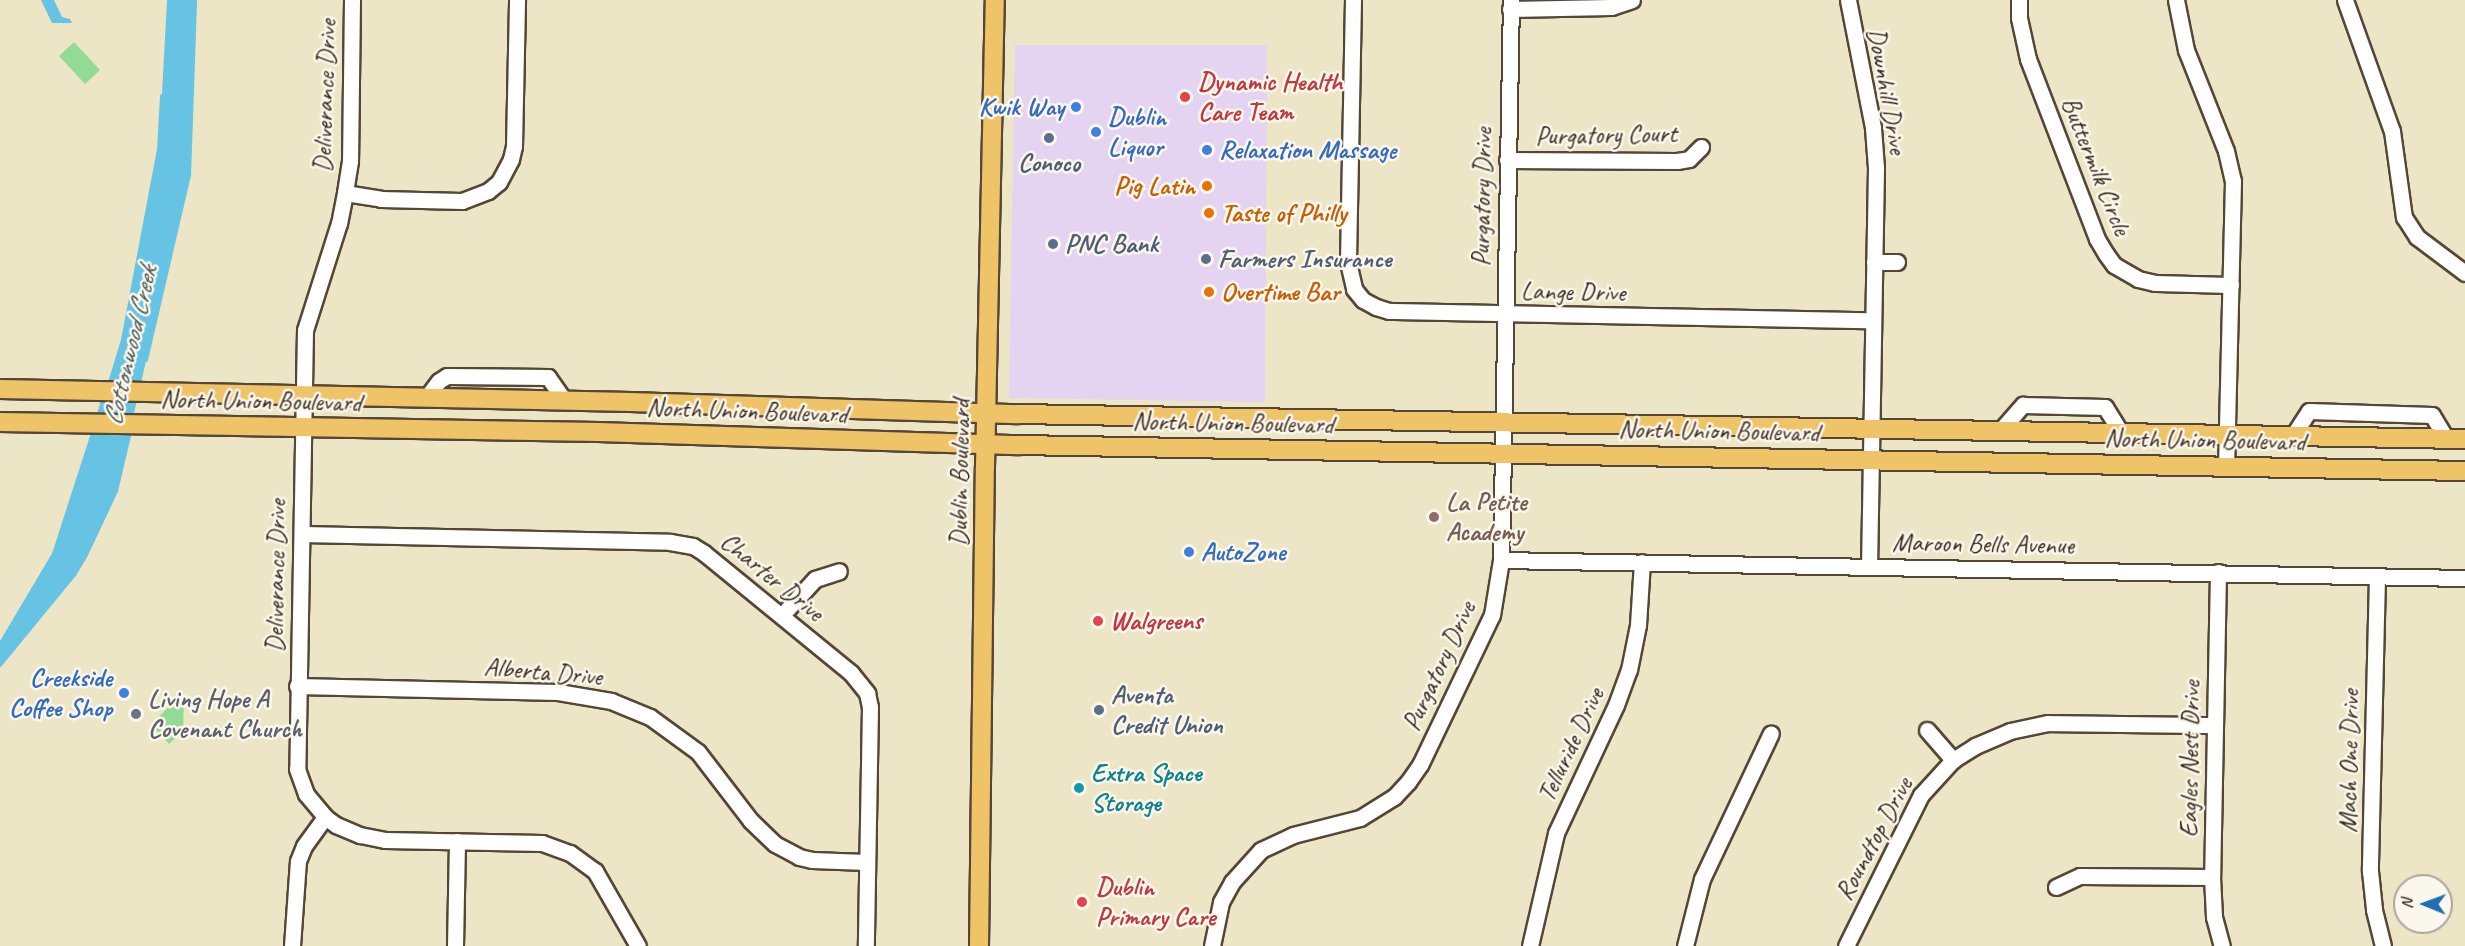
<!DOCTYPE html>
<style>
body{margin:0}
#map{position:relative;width:2465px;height:946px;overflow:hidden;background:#ece5c6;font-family:Caveat,sans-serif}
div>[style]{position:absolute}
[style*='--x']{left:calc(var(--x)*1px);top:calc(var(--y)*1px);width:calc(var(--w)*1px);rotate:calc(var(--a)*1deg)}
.built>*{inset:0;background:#e4d3f1}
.green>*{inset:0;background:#93da95}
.water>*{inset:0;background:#66c3e4}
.stream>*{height:4px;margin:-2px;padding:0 2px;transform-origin:2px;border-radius:2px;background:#66c3e4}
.roads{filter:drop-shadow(2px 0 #564637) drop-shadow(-2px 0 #564637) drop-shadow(0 2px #564637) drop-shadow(0 -2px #564637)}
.minor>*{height:15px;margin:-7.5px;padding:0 7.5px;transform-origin:7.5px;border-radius:7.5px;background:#fff}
.major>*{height:18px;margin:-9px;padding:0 9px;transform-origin:9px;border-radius:9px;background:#efc469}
.dots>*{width:16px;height:16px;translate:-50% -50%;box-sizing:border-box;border:3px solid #fbf7ec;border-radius:50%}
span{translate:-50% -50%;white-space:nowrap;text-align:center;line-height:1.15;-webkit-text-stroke:5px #fbf7ec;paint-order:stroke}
.health-label{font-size:26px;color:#be3a42;font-weight:700}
.left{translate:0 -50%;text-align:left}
.street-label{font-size:26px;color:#3b2a1e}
.shop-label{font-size:26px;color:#366cbe;font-weight:700}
.right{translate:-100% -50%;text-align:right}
.service-label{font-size:26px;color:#4e5e75;font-weight:700}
.food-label{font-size:26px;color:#c56008;font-weight:700}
.education-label{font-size:26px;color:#785e54;font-weight:700}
.worship-label{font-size:26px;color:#5b616d;font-weight:700}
.culture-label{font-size:26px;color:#0d838f;font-weight:700}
.water-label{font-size:27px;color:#485859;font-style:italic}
.north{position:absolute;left:2393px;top:874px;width:60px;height:60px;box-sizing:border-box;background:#fbf7ec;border:2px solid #aea59a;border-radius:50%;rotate:271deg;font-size:16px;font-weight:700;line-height:24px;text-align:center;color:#3b2a1e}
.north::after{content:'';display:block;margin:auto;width:21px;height:27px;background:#1f6fb2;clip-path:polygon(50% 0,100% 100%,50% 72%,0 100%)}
</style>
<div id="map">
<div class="built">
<div style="clip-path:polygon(1015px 45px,1267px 45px,1265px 402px,1009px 398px)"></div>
</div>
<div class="green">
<div style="clip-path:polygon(74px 42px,100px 70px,85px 84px,59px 56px)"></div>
<div style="clip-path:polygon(180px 695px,184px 699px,183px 731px,169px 744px,151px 725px)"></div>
</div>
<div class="water">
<div style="clip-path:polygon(54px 0,62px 17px,70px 19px,72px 23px,52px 23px,41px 0)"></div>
<div style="clip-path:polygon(167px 0,195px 0,189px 175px,116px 491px,74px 575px,0 665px,0 645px,54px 554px,123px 340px,159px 150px)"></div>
</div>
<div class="stream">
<div style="--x:146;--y:360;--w:190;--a:-76.9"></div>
<div style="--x:189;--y:175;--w:175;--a:-88"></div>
<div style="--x:109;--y:386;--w:48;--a:-73.1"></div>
<div style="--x:123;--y:340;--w:193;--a:-79.3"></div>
<div style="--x:159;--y:150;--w:54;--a:-86.8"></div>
<div style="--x:99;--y:414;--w:17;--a:-73"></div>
<div style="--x:0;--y:645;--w:106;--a:-59.3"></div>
<div style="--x:54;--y:554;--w:130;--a:-72.1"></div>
<div style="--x:0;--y:665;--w:117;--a:-50.6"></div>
<div style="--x:74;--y:575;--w:21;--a:-59"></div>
<div style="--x:85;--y:557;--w:73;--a:-64.8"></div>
<div style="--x:116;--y:491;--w:61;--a:-76.7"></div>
</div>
<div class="roads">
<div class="minor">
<div style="--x:352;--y:0;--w:161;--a:90.7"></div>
<div style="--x:350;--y:161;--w:32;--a:99"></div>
<div style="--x:345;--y:193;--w:31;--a:101"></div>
<div style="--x:339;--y:223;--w:112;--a:107.6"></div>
<div style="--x:305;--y:330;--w:439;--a:91"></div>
<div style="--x:297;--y:769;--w:27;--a:70"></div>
<div style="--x:306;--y:794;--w:30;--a:50"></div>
<div style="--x:325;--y:817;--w:14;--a:36"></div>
<div style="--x:336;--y:825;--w:26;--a:23"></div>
<div style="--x:360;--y:835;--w:25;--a:11"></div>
<div style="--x:385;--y:840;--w:157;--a:1.1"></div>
<div style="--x:542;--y:843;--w:30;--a:20"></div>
<div style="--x:570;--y:853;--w:31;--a:36"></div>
<div style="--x:595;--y:871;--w:86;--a:60.2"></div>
<div style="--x:1353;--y:0;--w:262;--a:91.1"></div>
<div style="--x:1348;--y:262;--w:28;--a:77"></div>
<div style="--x:1354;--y:289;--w:14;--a:51"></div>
<div style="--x:1363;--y:300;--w:15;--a:28"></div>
<div style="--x:1376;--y:307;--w:14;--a:17"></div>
<div style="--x:1389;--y:311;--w:483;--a:1.1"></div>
<div style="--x:1848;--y:0;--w:130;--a:78.9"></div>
<div style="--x:1873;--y:128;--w:40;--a:85.7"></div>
<div style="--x:1876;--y:168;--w:398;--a:91"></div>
<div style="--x:2019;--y:0;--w:18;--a:90"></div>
<div style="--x:2019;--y:18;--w:42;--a:77.6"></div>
<div style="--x:2028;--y:59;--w:193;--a:69"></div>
<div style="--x:2097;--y:239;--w:17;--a:59"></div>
<div style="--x:2106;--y:254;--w:14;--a:54"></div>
<div style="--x:2114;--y:265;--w:28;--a:30"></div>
<div style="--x:2138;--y:279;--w:17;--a:13"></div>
<div style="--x:2155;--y:283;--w:76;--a:1.5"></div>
<div style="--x:2176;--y:0;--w:51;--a:78.7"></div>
<div style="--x:2186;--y:50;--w:109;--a:68.4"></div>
<div style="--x:2226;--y:151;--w:31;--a:77"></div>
<div style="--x:2233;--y:181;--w:285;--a:91.4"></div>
<div style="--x:2345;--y:0;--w:139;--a:70.3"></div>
<div style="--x:2392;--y:131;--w:87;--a:82.1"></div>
<div style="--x:2404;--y:217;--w:24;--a:57"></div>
<div style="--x:2417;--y:237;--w:60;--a:36.9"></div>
<div style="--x:1510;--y:9;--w:101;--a:-1.1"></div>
<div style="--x:1611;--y:7;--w:22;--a:-18"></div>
<div style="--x:1507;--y:160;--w:170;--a:0.3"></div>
<div style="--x:1677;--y:161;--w:12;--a:-9"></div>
<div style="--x:1689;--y:159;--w:17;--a:-45"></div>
<div style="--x:345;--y:193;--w:36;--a:9"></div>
<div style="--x:381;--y:199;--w:81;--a:1.4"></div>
<div style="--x:462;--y:201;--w:28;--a:-21"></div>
<div style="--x:488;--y:191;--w:14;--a:-39"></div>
<div style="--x:499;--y:182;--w:26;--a:-62"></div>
<div style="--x:511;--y:159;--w:13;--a:-77"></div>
<div style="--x:514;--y:146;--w:146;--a:-88.8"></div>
<div style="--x:1874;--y:262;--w:23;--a:0"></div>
<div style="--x:426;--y:398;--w:21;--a:-53"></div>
<div style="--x:439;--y:381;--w:9;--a:-32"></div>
<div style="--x:447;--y:376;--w:101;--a:0.6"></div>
<div style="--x:548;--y:377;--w:29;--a:55"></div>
<div style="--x:2000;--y:431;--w:35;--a:-49"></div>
<div style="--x:2023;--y:405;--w:82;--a:1.4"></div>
<div style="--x:2105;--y:407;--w:32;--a:58"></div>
<div style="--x:2292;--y:437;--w:31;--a:-57"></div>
<div style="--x:2309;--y:411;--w:123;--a:1.9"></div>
<div style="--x:2432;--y:415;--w:27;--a:59"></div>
<div style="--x:302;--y:534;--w:368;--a:1.2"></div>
<div style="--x:670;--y:542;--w:23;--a:10"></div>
<div style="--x:693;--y:546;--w:13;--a:32"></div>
<div style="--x:704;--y:553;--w:190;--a:39.2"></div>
<div style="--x:851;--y:673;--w:26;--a:51"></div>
<div style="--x:867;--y:693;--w:14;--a:78"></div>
<div style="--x:870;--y:707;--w:239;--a:91"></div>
<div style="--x:1501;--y:560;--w:964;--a:1.07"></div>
<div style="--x:2218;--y:572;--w:305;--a:91.1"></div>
<div style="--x:2212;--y:877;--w:40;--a:87.1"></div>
<div style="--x:2214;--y:917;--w:30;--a:75"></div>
<div style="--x:2377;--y:577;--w:294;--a:91.4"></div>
<div style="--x:2370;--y:871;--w:39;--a:84"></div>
<div style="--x:2374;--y:910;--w:37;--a:76"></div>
<div style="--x:782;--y:615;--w:49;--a:-47.5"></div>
<div style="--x:815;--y:579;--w:25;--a:-18"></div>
<div style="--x:297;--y:686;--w:261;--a:1.3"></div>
<div style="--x:558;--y:692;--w:54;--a:9.6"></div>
<div style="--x:611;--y:701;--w:42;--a:22.3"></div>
<div style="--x:650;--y:717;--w:59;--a:36.1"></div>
<div style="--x:698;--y:752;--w:87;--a:52.5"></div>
<div style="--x:751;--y:821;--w:33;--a:44"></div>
<div style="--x:775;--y:844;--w:27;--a:28"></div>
<div style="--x:799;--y:857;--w:13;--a:13"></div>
<div style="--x:812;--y:860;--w:54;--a:2.1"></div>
<div style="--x:1927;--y:730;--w:40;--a:49"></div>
<div style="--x:2056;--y:887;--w:26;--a:-25"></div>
<div style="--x:2080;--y:876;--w:132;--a:0.4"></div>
<div style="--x:292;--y:946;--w:85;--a:-86"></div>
<div style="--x:298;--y:861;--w:16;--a:-68"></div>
<div style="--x:304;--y:846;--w:36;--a:-54"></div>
<div style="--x:455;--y:946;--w:105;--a:-88.9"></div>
<div style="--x:1212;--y:946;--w:45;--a:-78.4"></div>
<div style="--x:1221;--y:902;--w:23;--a:-61"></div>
<div style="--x:1232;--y:882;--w:43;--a:-47.8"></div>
<div style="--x:1261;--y:850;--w:35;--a:-25"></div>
<div style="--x:1293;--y:835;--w:69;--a:-14.2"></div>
<div style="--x:1360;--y:818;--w:40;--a:-32"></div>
<div style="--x:1394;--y:797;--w:21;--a:-47"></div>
<div style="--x:1408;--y:782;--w:21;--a:-55"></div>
<div style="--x:1420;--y:765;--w:166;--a:-64.4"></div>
<div style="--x:1492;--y:615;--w:56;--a:-80.7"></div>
<div style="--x:1501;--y:560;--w:560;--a:-88.98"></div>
<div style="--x:1530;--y:946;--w:116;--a:-77"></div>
<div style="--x:1556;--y:833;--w:141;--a:-64.9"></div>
<div style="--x:1616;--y:705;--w:37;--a:-70"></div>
<div style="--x:1629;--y:670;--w:46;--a:-78.7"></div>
<div style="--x:1638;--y:625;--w:63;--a:-86.4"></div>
<div style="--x:1685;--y:946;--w:69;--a:-75.8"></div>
<div style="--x:1702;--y:879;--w:161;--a:-64.7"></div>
<div style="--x:1846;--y:946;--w:169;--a:-63.6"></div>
<div style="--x:1921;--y:795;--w:47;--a:-47.6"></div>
<div style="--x:1953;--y:760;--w:26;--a:-32"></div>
<div style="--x:1975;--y:746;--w:38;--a:-23"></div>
<div style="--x:2010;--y:731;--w:39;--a:-12"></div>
<div style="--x:2048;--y:723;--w:167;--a:0.7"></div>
</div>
<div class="major">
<div style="--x:0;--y:389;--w:631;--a:1.18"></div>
<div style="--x:631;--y:402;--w:386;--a:1.8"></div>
<div style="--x:1017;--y:414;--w:1448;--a:0.99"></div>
<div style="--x:0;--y:422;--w:599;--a:0.96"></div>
<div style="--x:599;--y:432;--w:419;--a:1.8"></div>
<div style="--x:1018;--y:445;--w:1447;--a:1.03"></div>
<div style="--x:979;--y:946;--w:479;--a:-89.3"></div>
<div style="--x:985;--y:467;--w:467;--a:-88.8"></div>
</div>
</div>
<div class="dots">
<div style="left:1185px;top:97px;background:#e0444e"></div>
<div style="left:1076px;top:107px;background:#3f7fe0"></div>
<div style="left:1096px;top:132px;background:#3f7fe0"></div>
<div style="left:1049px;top:138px;background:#5c6f8a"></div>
<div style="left:1207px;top:150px;background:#3f7fe0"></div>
<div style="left:1207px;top:186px;background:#e8710a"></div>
<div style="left:1209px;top:213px;background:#e8710a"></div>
<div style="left:1053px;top:244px;background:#5c6f8a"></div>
<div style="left:1206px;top:259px;background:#5c6f8a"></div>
<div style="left:1209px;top:292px;background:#e8710a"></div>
<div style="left:1434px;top:517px;background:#8d6e63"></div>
<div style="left:1189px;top:552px;background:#3f7fe0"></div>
<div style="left:1098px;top:621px;background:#e0444e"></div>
<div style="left:124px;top:693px;background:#3f7fe0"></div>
<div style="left:1099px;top:710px;background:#5c6f8a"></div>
<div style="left:136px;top:714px;background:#6b7280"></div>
<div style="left:1079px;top:788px;background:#0f9aa8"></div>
<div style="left:1082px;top:902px;background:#e0444e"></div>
</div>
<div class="health-label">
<span class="left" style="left:1198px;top:97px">Dynamic Health<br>Care Team</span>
<span class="left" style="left:1110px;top:621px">Walgreens</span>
<span class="left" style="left:1096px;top:902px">Dublin<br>Primary Care</span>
</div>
<div class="street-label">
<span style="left:1887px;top:91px;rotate:80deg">Downhill Drive</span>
<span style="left:325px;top:96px;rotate:-88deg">Deliverance Drive</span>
<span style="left:1606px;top:135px;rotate:-1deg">Purgatory Court</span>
<span style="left:2096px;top:166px;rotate:68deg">Buttermilk Circle</span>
<span style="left:1482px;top:197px;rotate:-89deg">Purgatory Drive</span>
<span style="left:1573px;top:292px;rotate:1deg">Lange Drive</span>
<span style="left:261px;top:401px;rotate:1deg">North Union Boulevard</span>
<span style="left:747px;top:411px;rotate:2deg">North Union Boulevard</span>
<span style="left:1233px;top:423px;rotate:1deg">North Union Boulevard</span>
<span style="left:1719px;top:431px;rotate:1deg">North Union Boulevard</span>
<span style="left:2205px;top:440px;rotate:1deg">North Union Boulevard</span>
<span style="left:960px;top:473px;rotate:-89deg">Dublin Boulevard</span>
<span style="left:1983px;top:544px;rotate:1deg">Maroon Bells Avenue</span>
<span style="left:276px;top:576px;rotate:-89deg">Deliverance Drive</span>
<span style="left:772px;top:577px;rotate:39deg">Charter Drive</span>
<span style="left:1439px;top:666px;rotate:-65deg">Purgatory Drive</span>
<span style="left:543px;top:672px;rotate:5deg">Alberta Drive</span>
<span style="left:1571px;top:745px;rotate:-65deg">Telluride Drive</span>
<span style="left:2190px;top:759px;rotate:-89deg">Eagles Nest Drive</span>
<span style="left:2349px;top:761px;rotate:-89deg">Mach One Drive</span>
<span style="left:1874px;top:839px;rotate:-62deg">Roundtop Drive</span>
</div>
<div class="shop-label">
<span class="right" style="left:1064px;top:107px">Kwik Way</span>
<span class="left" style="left:1108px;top:132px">Dublin<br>Liquor</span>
<span class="left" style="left:1219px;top:150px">Relaxation Massage</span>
<span class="left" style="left:1201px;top:552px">AutoZone</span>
<span class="right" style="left:112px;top:693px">Creekside<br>Coffee Shop</span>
</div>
<div class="service-label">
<span style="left:1049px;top:163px">Conoco</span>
<span class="left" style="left:1065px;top:244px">PNC Bank</span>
<span class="left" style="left:1218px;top:259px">Farmers Insurance</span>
<span class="left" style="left:1111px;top:710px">Aventa<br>Credit Union</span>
</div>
<div class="food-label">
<span class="right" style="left:1195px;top:186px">Pig Latin</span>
<span class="left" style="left:1221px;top:213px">Taste of Philly</span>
<span class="left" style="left:1221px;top:292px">Overtime Bar</span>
</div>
<div class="education-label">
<span class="left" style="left:1446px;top:517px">La Petite<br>Academy</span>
</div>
<div class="worship-label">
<span class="left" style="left:148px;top:714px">Living Hope A<br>Covenant Church</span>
</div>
<div class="culture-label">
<span class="left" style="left:1091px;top:788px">Extra Space<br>Storage</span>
</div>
<div class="water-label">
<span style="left:130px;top:346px;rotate:-77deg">Cottonwood Creek</span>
</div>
<div class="north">N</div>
</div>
